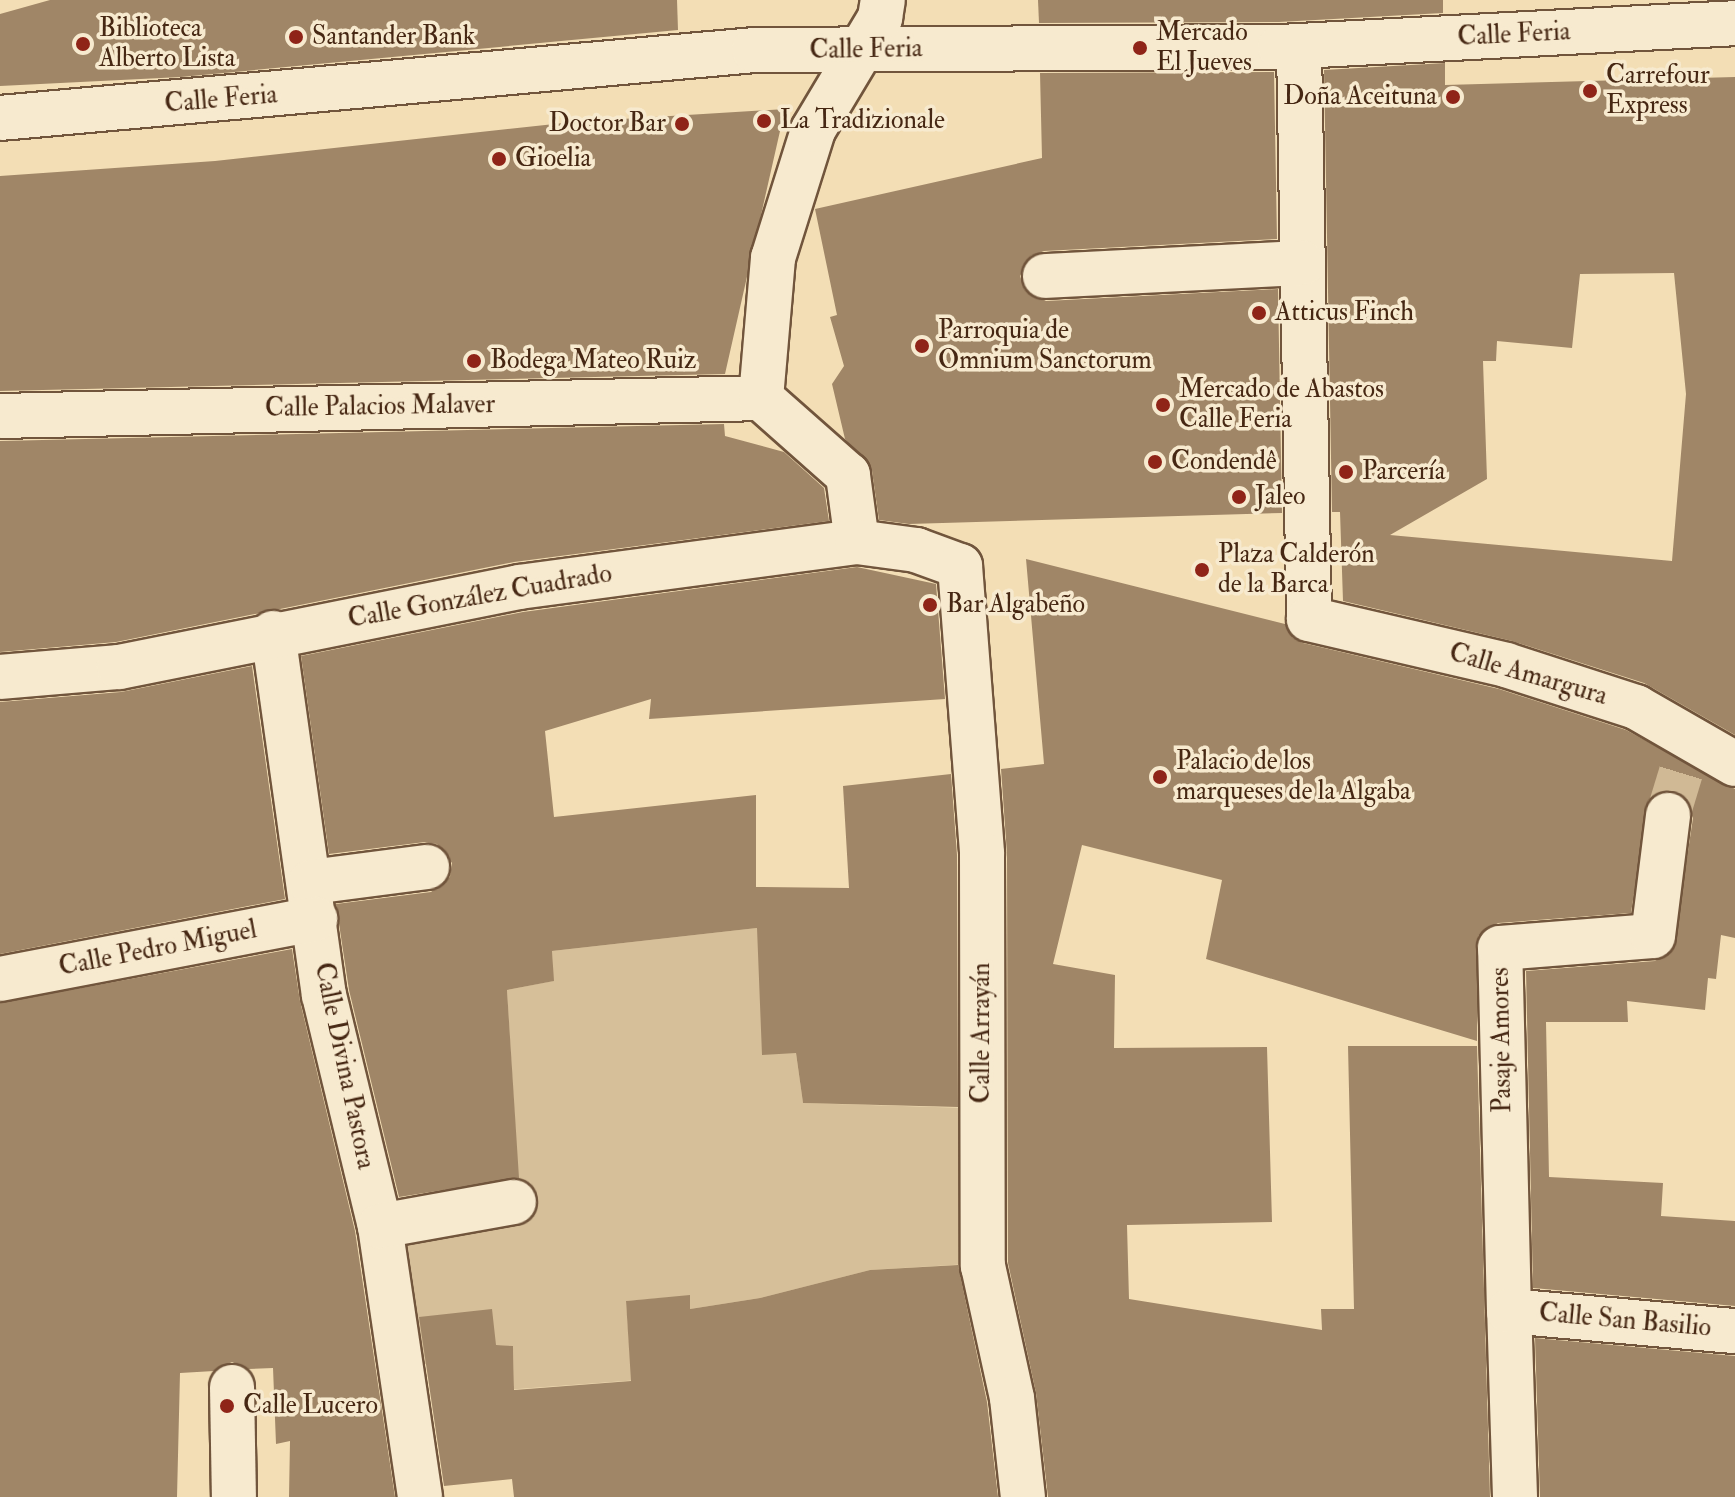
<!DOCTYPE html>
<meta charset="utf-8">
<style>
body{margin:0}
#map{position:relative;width:1735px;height:1497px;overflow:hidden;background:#f3deb5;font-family:"IM FELL Double Pica",serif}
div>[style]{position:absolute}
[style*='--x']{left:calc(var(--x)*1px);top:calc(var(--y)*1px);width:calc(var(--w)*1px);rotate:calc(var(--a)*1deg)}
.green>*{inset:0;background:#d6bf99}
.building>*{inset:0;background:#a08667}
.minor-tunnel>*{height:44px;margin-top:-22px;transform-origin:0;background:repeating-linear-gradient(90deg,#d0b995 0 44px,transparent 0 66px)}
.roads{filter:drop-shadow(2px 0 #71553c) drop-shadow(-2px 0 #71553c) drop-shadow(0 2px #71553c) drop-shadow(0 -2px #71553c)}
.minor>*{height:44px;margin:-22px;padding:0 22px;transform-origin:22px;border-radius:22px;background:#f7eacf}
.dots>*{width:22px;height:22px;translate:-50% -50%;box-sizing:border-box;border:4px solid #f7eacf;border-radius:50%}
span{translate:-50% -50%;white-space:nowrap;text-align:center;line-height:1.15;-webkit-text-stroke:7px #f7eacf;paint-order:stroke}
.poi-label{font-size:26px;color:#462713}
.left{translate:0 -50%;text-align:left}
.right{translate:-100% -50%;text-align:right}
.street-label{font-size:26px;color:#462713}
</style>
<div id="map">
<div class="green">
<div style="clip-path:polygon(757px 928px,794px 1039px,803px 1103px,968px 1108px,969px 1264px,870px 1270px,760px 1298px,690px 1309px,689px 1296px,626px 1301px,630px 1356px,652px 1379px,478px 1392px,514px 1386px,513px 1346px,496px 1345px,463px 1360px,418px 1365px,392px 1232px,519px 1192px,507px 990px,553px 981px,552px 951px)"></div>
</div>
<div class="building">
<div style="clip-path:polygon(50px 0,677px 0,678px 30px,181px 77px,0 86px,0 14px)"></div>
<div style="clip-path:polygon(1038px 0,1443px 0,1443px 13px,1279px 22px,1039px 23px)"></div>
<div style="clip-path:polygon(evenodd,1445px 63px,1445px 85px,1735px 77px,1735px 735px,1644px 683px,1512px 641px,1343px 601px,1340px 512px,1332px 512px,1324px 70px,1445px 63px,1674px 273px,1686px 394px,1672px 561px,1390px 535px,1487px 479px,1483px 361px,1496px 361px,1497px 341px,1572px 348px,1580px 274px,1674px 273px)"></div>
<div style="clip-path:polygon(1274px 72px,1277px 239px,1044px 251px,1031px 256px,1020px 276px,1025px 290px,1046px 301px,1278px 289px,1282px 513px,909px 524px,879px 520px,872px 471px,845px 439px,832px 384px,844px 366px,830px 317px,837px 315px,815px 209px,1042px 158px,1040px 73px)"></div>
<div style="clip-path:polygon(785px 109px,725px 374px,0 391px,0 176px,215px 161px,573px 122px)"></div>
<div style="clip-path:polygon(724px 424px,725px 436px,784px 452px,824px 488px,829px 521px,514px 562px,116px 642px,0 652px,0 441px)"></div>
<div style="clip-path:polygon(1026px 559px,1285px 624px,1293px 638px,1303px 643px,1499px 689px,1626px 730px,1735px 789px,1735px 938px,1721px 935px,1716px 979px,1708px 978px,1705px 1010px,1627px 1001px,1628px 1022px,1546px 1022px,1549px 1177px,1663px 1183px,1661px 1216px,1735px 1221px,1735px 1306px,1533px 1288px,1526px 971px,1655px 961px,1673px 950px,1693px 818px,1682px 795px,1659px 792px,1648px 801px,1631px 913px,1498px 923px,1478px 936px,1477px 1041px,1206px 959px,1222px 880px,1082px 845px,1053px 964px,1115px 975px,1114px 1048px,1267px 1047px,1272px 1222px,1127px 1225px,1129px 1299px,1322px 1330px,1321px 1309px,1354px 1309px,1348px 1046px,1477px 1046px,1490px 1497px,1048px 1497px,1036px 1393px,1008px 1263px,1007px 854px,1001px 769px,1044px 764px)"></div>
<div style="clip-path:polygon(857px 567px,936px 584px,945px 699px,649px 719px,651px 699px,545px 731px,554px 817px,756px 795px,756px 887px,849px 888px,843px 786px,951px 774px,957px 855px,958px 1107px,803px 1103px,796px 1053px,762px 1055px,757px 928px,552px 951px,554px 981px,507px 990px,519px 1178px,399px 1197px,349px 990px,336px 904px,431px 892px,450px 877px,452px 863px,437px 844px,425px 842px,329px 854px,301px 656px,523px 612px)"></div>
<div style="clip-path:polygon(252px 666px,285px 899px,0 954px,0 702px,121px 692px)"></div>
<div style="clip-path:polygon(292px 949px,300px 1001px,355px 1231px,395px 1497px,289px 1497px,290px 1441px,276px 1444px,273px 1368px,248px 1369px,232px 1362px,214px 1371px,180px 1373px,177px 1497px,0 1497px,0 1003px)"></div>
<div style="clip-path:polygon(958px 1265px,987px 1402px,998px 1497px,514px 1497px,512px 1479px,444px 1486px,419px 1317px,492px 1309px,496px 1345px,513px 1346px,514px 1390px,631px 1381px,626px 1301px,690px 1295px,690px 1309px,760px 1298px,870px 1270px)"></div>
<div style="clip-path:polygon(1535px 1338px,1735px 1356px,1735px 1497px,1540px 1497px)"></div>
</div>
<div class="minor-tunnel">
<div style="--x:1668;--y:815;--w:83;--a:-73.1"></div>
</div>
<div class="roads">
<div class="minor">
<div style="--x:1299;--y:46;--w:573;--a:89"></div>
<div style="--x:1309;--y:619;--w:202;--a:13.1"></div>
<div style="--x:1506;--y:665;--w:137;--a:17.9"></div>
<div style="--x:1636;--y:707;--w:114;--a:29.9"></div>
<div style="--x:0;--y:118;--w:757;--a:-5.15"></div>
<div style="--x:754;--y:50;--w:526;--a:-0.33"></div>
<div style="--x:1280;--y:47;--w:456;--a:-3"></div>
<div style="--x:1045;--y:276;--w:258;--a:-2.9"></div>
<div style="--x:0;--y:416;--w:761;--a:-1.35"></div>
<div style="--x:857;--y:542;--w:68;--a:-97.7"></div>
<div style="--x:848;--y:475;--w:116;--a:-138.5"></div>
<div style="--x:761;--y:398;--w:141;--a:-85.1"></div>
<div style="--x:773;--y:258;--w:134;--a:-72.6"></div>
<div style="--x:813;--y:130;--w:131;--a:-59.1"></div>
<div style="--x:880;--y:18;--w:18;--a:-81"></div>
<div style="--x:273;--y:633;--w:366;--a:82"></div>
<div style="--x:324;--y:995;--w:238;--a:76.4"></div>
<div style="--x:380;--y:1226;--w:274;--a:81.6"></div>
<div style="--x:0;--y:677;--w:119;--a:-4.8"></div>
<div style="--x:119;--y:667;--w:408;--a:-11.3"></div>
<div style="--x:519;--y:587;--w:341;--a:-7.6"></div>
<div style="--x:857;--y:542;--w:60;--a:7.7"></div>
<div style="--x:916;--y:550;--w:47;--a:20"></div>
<div style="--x:960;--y:566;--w:289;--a:85.6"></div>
<div style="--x:982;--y:854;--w:412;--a:89.9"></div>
<div style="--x:983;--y:1266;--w:135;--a:77.6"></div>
<div style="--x:1012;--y:1398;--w:100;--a:83.7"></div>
<div style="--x:311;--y:882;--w:117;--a:-7.4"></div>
<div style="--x:0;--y:979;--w:321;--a:-10.8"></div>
<div style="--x:380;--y:1226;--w:136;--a:-10.2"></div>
<div style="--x:1509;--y:1311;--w:363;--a:-91.4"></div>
<div style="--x:1500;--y:948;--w:153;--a:-4.5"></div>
<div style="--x:1653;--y:936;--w:122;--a:-82.9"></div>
<div style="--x:232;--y:1387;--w:110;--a:89"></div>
<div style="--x:1515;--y:1497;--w:186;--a:-91.8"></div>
<div style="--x:1509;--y:1311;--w:227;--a:5.1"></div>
</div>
</div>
<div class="dots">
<div style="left:296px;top:37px;background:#8f2418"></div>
<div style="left:83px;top:44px;background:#8f2418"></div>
<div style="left:1140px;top:48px;background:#8f2418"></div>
<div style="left:1590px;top:91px;background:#8f2418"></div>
<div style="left:1453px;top:97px;background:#8f2418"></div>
<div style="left:764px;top:121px;background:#8f2418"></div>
<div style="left:682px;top:124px;background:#8f2418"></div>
<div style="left:499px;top:159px;background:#8f2418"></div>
<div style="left:1259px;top:313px;background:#8f2418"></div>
<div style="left:922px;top:346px;background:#8f2418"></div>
<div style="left:474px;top:361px;background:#8f2418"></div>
<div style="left:1163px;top:405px;background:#8f2418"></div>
<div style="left:1155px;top:462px;background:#8f2418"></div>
<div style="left:1346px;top:472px;background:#8f2418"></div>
<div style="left:1239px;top:497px;background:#8f2418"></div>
<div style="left:1202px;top:570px;background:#8f2418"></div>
<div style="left:930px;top:605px;background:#8f2418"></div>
<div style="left:1160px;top:777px;background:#8f2418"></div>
<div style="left:227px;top:1406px;background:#8f2418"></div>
</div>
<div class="poi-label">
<span class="left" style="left:99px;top:44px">Biblioteca<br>Alberto Lista</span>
<span class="left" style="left:1156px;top:48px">Mercado<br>El Jueves</span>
<span class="left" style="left:312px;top:37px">Santander Bank</span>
<span class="left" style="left:1606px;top:91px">Carrefour<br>Express</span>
<span class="right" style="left:1437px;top:97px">Doña Aceituna</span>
<span class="left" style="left:780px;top:121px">La Tradizionale</span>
<span class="right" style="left:666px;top:124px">Doctor Bar</span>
<span class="left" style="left:515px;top:159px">Gioelia</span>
<span class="left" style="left:1275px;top:313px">Atticus Finch</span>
<span class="left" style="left:938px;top:346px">Parroquia de<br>Omnium Sanctorum</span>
<span class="left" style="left:490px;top:361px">Bodega Mateo Ruiz</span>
<span class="left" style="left:1179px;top:405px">Mercado de Abastos<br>Calle Feria</span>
<span class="left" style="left:1171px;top:462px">Condendê</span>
<span class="left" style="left:1362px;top:472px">Parcería</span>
<span class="left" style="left:1255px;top:497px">Jaleo</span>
<span class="left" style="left:1218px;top:570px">Plaza Calderón<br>de la Barca</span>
<span class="left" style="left:946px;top:605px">Bar Algabeño</span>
<span class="left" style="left:1176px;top:777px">Palacio de los<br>marqueses de la Algaba</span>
<span class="left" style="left:243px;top:1406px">Calle Lucero</span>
</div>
<div class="street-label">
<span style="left:1514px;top:35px;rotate:-3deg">Calle Feria</span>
<span style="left:866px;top:50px;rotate:-1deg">Calle Feria</span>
<span style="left:221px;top:100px;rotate:-5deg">Calle Feria</span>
<span style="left:380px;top:407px;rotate:-1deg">Calle Palacios Malaver</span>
<span style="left:480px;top:597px;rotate:-10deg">Calle González Cuadrado</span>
<span style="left:1528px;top:675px;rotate:16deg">Calle Amargura</span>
<span style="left:158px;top:949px;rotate:-11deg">Calle Pedro Miguel</span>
<span style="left:982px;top:1033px;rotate:-90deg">Calle Arrayán</span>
<span style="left:1502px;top:1040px;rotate:-91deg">Pasaje Amores</span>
<span style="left:344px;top:1066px;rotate:78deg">Calle Divina Pastora</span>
<span style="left:1625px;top:1321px;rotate:5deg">Calle San Basilio</span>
</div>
</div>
